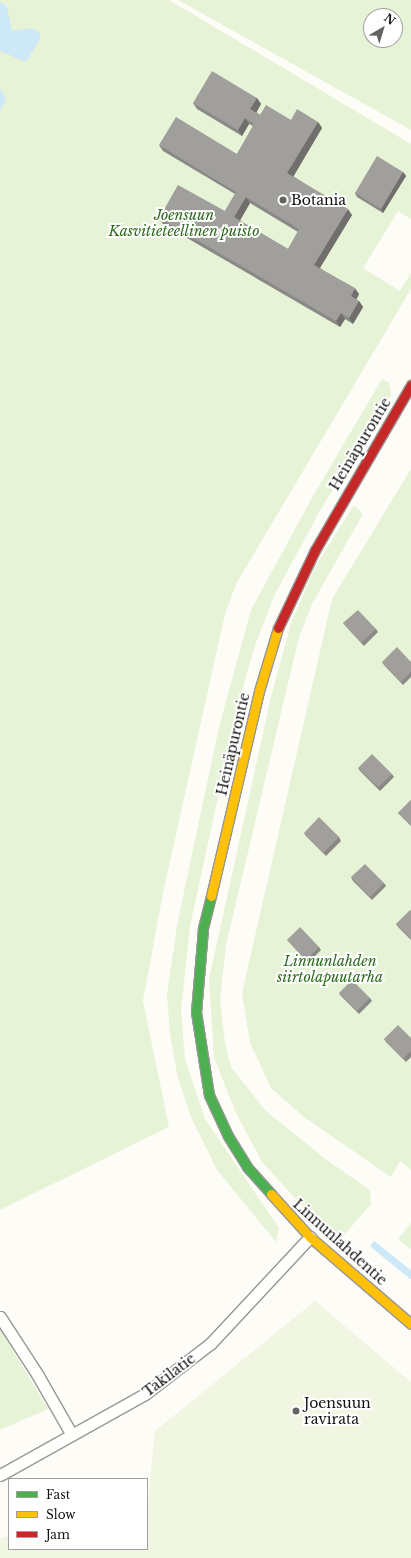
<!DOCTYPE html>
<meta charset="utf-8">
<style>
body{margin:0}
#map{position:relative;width:411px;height:1558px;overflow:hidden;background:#fdfcf7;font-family:"Libre Baskerville",serif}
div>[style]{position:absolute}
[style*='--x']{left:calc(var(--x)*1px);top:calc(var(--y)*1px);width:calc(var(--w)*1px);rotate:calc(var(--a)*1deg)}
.green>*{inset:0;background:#e7f3d7}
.pitch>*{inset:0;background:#f0f6e1}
.water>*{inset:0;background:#cde8f7}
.stream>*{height:7px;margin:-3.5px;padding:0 3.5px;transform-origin:3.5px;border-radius:3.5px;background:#cde8f7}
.roads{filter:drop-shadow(1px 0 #979795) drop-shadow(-1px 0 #979795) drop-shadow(0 1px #979795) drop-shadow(0 -1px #979795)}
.lane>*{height:11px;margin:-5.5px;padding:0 5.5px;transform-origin:5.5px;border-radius:5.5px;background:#fffffe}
.fast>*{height:9px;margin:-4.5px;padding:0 4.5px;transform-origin:4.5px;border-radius:4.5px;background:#4caf50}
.slow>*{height:9px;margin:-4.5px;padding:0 4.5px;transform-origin:4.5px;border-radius:4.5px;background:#ffc107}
.jam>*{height:9px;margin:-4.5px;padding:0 4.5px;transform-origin:4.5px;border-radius:4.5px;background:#c62828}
.wall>*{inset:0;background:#8a8986}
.shaded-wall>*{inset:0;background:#716f6d}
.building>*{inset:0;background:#a19f9c}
.dots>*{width:11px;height:11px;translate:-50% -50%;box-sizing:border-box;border:2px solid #fff;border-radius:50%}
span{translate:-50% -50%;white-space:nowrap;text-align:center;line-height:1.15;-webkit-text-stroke:4px #fff;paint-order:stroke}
.poi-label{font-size:14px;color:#111}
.left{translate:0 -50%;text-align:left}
.park-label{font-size:14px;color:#2f6b1f;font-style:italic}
.street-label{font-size:14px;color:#111}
.legend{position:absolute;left:8px;top:1478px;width:140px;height:72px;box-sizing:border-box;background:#fff;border:1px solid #a0a0a0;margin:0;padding:5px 7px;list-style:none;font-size:12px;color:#111}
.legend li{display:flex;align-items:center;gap:8px;height:20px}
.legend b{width:20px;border:1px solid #a0a0a0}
.north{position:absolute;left:363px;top:8px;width:40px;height:40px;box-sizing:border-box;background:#fff;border:1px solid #a0a0a0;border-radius:50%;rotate:38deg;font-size:11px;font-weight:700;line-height:16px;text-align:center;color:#111}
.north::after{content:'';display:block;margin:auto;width:14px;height:18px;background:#646362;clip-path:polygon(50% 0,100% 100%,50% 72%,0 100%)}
</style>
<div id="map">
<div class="green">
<div style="clip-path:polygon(0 0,169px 0,411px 144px,411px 219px,398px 211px,363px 268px,400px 291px,411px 273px,411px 289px,236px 584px,225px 614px,163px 893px,143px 1001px,169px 1127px,0 1210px)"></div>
<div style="clip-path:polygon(evenodd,178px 0,411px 0,411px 130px,178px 0,371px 16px,395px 16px,395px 40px,371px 40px,371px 16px)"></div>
<div style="clip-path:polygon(382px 379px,389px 383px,391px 395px,321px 509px,275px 594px,255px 645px,239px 701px,190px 926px,181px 1010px,185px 1059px,205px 1119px,279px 1228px,276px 1242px,217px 1170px,190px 1115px,177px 1074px,170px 1034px,167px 995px,177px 925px,219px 727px,251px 610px,313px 496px)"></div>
<div style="clip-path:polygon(411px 469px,411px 1170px,400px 1161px,391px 1177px,304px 1117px,271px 1088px,250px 1043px,242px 993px,332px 599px)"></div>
<div style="clip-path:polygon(354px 505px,363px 514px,312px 604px,299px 637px,226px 945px,220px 1000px,225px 1043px,231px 1067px,265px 1110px,324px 1158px,370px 1190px,371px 1204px,339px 1241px,305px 1209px,262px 1162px,235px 1111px,214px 1057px,209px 979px,271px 697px,291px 623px,315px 567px)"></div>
<div style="clip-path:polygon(411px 1223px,411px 1249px,398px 1239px)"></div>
<div style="clip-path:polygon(0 1329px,48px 1409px,0 1430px)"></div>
</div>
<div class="pitch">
<div style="clip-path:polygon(315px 1301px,411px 1382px,411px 1558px,0 1558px,0 1538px,9px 1536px,9px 1549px,147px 1549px,147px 1513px,155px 1431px)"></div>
</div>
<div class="water">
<div style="clip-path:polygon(0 2px,7px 7px,12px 31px,32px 28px,40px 33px,40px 39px,26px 62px,0 51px)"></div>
<div style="clip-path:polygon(0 88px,6px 99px,0 111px)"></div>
</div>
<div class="stream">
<div style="--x:374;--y:1245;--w:48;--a:39"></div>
</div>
<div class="roads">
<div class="lane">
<div style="--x:0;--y:1317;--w:68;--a:57"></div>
<div style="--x:37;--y:1374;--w:70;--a:60.2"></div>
<div style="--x:0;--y:1475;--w:166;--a:-29.2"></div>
<div style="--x:145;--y:1394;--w:83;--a:-37.7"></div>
<div style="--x:211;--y:1343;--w:145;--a:-47"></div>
</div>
<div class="fast">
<div style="--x:211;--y:896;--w:34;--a:104"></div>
<div style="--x:203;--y:929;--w:83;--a:94.8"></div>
<div style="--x:196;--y:1012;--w:84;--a:81.1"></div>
<div style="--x:209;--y:1095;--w:45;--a:65.1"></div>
<div style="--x:228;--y:1136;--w:36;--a:58"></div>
<div style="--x:247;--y:1167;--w:36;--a:48"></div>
</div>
<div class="slow">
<div style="--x:211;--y:896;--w:211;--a:-76.8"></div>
<div style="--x:259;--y:691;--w:66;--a:-73.2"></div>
<div style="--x:271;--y:1194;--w:58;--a:47.8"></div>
<div style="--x:310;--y:1237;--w:133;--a:40.7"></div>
</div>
<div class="jam">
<div style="--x:278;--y:628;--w:86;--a:-64.6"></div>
<div style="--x:315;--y:550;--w:191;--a:-59.8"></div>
</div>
</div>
<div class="wall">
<div style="clip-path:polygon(evenodd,257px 98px,261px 104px,256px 112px,260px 115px,291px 120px,318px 122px,322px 128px,293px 176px,352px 215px,320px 268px,359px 294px,356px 300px,359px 301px,363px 307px,353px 324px,345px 319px,340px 327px,163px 224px,159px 218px,225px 211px,235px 194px,163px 151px,159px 145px,237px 154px,253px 126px,249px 124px,242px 136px,197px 109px,193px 103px,257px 98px,250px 203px,298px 232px,288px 249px,240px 221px,250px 203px)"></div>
<div style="clip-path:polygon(403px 172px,406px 176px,383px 213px,357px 197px,355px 193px)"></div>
<div style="clip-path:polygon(343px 623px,376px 629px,378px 632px,364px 646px)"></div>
<div style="clip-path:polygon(382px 662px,411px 662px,411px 677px,403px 685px,384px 665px)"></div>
<div style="clip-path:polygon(358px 768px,392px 774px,394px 777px,380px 791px,360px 771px)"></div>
<div style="clip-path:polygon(411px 800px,411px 826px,398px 813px)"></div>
<div style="clip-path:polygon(304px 833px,339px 837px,341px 841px,326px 856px,306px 836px)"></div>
<div style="clip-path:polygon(351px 877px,384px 883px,386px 886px,372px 900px,353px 881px)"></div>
<div style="clip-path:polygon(411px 911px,411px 940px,398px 927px,396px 924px)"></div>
<div style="clip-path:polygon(287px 940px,319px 947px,321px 950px,308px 963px,290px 943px)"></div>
<div style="clip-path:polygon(339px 993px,370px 998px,372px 1001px,359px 1014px,341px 996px)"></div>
<div style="clip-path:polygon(411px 1038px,411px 1057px,406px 1062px,386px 1042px,384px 1039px)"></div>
</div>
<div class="shaded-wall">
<div style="clip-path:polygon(257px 98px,261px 104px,255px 115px,250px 109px)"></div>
<div style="clip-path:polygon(245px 118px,249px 124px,242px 136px,238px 130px)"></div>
<div style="clip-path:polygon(318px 122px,322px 128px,292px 179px,287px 173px)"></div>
<div style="clip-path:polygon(403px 172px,406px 176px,383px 213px,381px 209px)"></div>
<div style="clip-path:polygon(246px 197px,250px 203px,238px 223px,234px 217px)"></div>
<div style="clip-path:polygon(348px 209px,352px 215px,318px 271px,314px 265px)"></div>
<div style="clip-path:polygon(355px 288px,359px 294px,355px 302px,351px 296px)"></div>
<div style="clip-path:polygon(359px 301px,363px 307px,353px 324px,349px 318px)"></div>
<div style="clip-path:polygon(341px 313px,345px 319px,340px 327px,336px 321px)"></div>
</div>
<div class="building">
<div style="clip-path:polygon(evenodd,212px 71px,257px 98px,250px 109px,260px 115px,266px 105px,291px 120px,297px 109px,318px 122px,287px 173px,348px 209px,314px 265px,355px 288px,351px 296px,359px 301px,349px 318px,341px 313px,336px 321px,159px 218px,178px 185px,225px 211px,236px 192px,159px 145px,176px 117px,237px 154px,254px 124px,245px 118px,238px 130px,193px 103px,212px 71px,246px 197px,299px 229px,288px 249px,234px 217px,246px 197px)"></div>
<div style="clip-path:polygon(377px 156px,403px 172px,381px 209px,355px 193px)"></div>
<div style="clip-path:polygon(358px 610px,376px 629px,361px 643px,343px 623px)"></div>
<div style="clip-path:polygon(397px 647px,411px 662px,411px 672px,401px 682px,382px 662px)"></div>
<div style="clip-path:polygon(372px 754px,392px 774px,378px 787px,358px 768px)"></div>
<div style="clip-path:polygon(411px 800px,411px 825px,398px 813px)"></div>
<div style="clip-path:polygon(319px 817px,339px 837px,323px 853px,304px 833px)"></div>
<div style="clip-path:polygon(365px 864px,384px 883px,370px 897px,351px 877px)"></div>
<div style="clip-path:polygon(410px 910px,411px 911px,411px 939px,396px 924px)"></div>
<div style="clip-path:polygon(300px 927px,319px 947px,306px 960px,287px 940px)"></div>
<div style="clip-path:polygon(352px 980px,370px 998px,357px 1011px,339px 993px)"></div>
<div style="clip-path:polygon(398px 1025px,411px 1038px,411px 1051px,403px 1059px,384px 1039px)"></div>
</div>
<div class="dots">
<div style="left:283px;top:200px;background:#646362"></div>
<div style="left:296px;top:1411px;background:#646362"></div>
</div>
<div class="poi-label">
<span class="left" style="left:291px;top:200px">Botania</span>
<span class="left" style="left:304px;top:1411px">Joensuun<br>ravirata</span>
</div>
<div class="park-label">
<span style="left:184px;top:223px">Joensuun<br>Kasvitieteellinen puisto</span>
<span style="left:330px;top:969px">Linnunlahden<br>siirtolapuutarha</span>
</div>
<div class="street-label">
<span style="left:360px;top:444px;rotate:-59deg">Heinäpurontie</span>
<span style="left:233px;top:744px;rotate:-77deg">Heinäpurontie</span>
<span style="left:340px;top:1242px;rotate:42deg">Linnunlahdentie</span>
<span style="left:169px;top:1375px;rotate:-37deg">Takilatie</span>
</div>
<ul class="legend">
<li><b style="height:5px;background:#4caf50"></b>Fast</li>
<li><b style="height:5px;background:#ffc107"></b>Slow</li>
<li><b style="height:5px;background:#c62828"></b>Jam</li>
</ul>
<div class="north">N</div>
</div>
